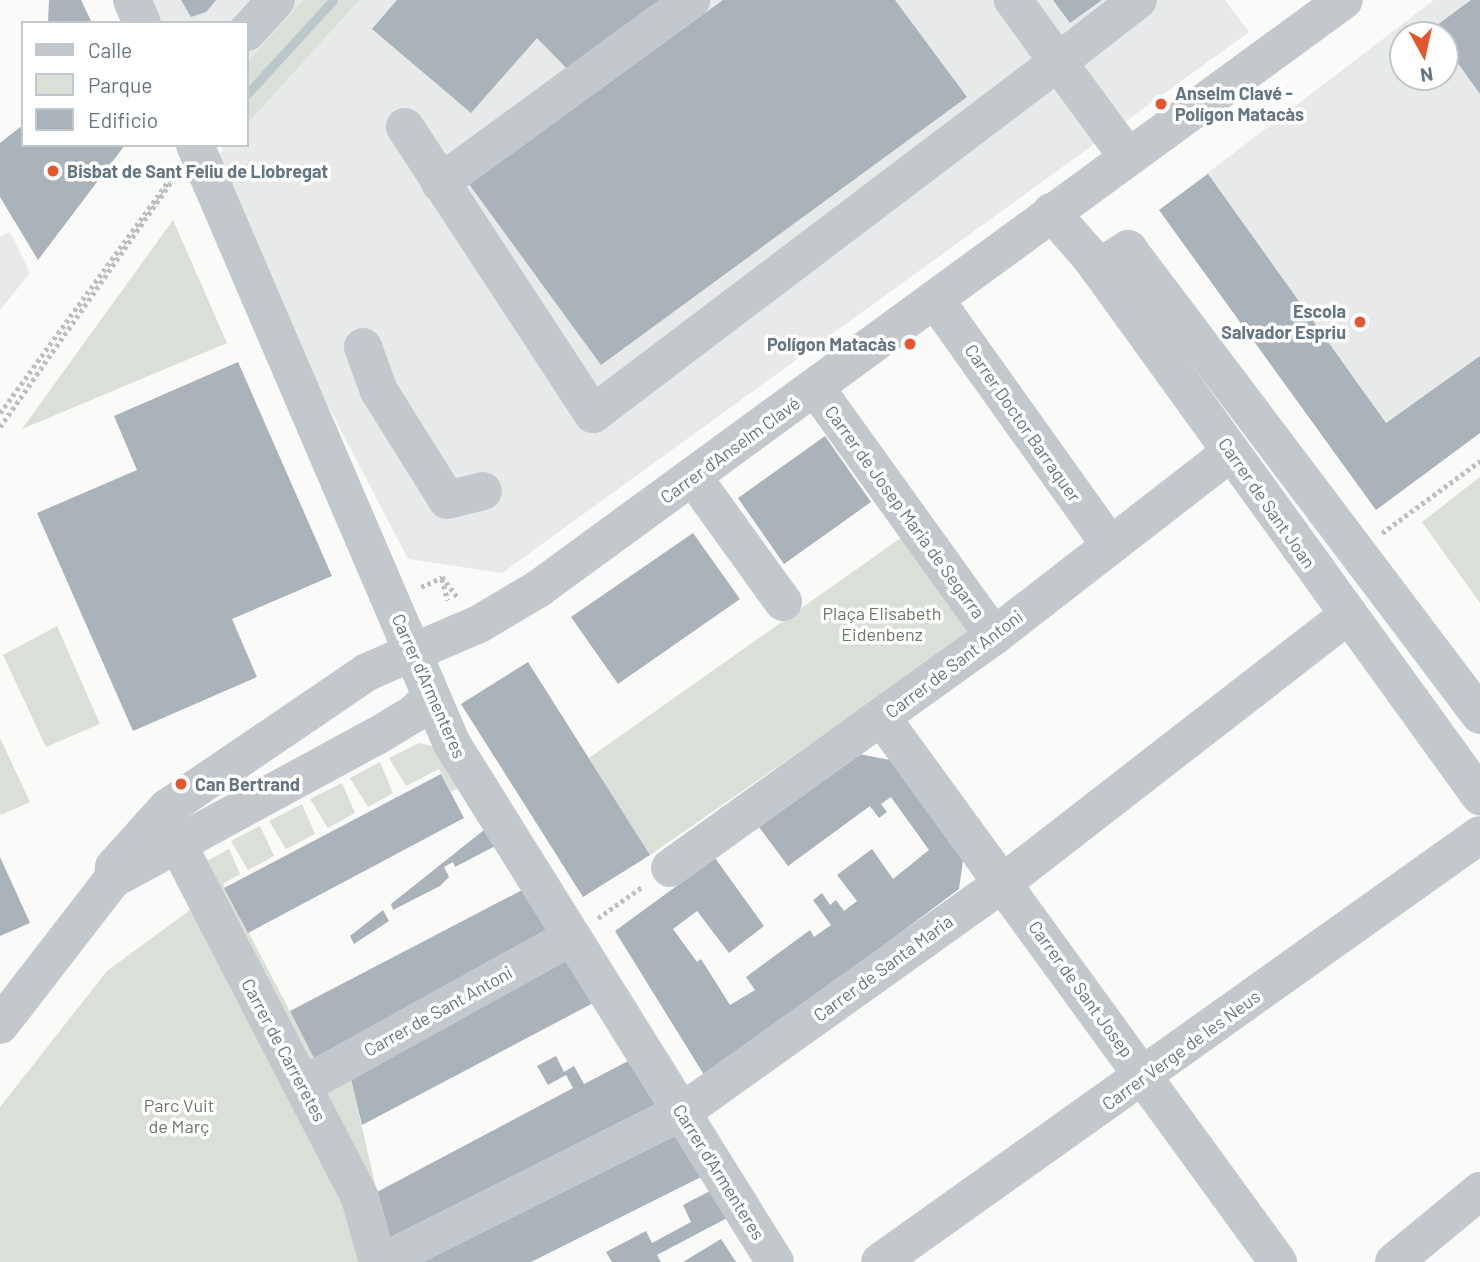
<!DOCTYPE html>
<meta charset="utf-8">
<style>
body{margin:0}
#map{position:relative;width:1480px;height:1262px;overflow:hidden;background:#fafaf8;font-family:Barlow,sans-serif}
div>[style]{position:absolute}
[style*='--x']{left:calc(var(--x)*1px);top:calc(var(--y)*1px);width:calc(var(--w)*1px);rotate:calc(var(--a)*1deg)}
.built>*{inset:0;background:#e8e9e9}
.green>*{inset:0;background:#dadfd7}
.stream>*{height:9px;margin:-4.5px;padding:0 4.5px;transform-origin:4.5px;border-radius:4.5px;background:#bbc7cb}
.building>*{inset:0;background:#aab3b9}
.path>*{height:4.5px;margin-top:-2.25px;transform-origin:0;background:repeating-linear-gradient(90deg,#bbbfc2 0 3.5px,transparent 0 7px)}
.minor>*{height:38px;margin:-19px;padding:0 19px;transform-origin:19px;border-radius:19px;background:#c3c8cc}
.dots>*{width:19px;height:19px;translate:-50% -50%;box-sizing:border-box;border:4px solid #fff;border-radius:50%}
span{translate:-50% -50%;white-space:nowrap;text-align:center;line-height:1.15;-webkit-text-stroke:7px #fff;paint-order:stroke}
.poi-label{font-size:18px;color:#657683;font-weight:700}
.left{translate:0 -50%;text-align:left}
.right{translate:-100% -50%;text-align:right}
.street-label{font-size:18px;color:#657683}
.park-label{font-size:18px;color:#687a64}
.legend{position:absolute;left:21px;top:21px;width:228px;height:126px;box-sizing:border-box;background:#fff;border:2px solid #c1c8cd;margin:0;padding:9px 12px;list-style:none;font-size:21px;color:#657683}
.legend li{display:flex;align-items:center;gap:14px;height:35px}
.legend b{width:35px;border:2px solid #c1c8cd}
.north{position:absolute;left:1389px;top:21px;width:70px;height:70px;box-sizing:border-box;background:#fff;border:2px solid #c1c8cd;border-radius:50%;rotate:172deg;font-size:19px;font-weight:700;line-height:28px;text-align:center;color:#657683}
.north::after{content:'';display:block;margin:auto;width:24px;height:32px;background:#e4572e;clip-path:polygon(50% 0,100% 100%,50% 72%,0 100%)}
</style>
<div id="map">
<div class="built">
<div style="clip-path:polygon(148px 0,1225px 0,1249px 32px,502px 573px,408px 559px,206px 171px,223px 150px,221px 145px,247px 145px,247px 23px,161px 23px)"></div>
<div style="clip-path:polygon(evenodd,1434px 0,1480px 0,1480px 433px,1376px 510px,1159px 210px,1434px 0,1403px 35px,1445px 35px,1445px 77px,1403px 77px,1403px 35px)"></div>
<div style="clip-path:polygon(10px 232px,30px 273px,0 310px,0 237px)"></div>
</div>
<div class="green">
<div style="clip-path:polygon(303px 0,359px 0,247px 124px,247px 63px)"></div>
<div style="clip-path:polygon(173px 220px,227px 343px,22px 429px)"></div>
<div style="clip-path:polygon(1480px 477px,1480px 603px,1422px 522px)"></div>
<div style="clip-path:polygon(905px 535px,972px 632px,650px 855px,589px 758px)"></div>
<div style="clip-path:polygon(57px 626px,100px 724px,46px 747px,3px 655px)"></div>
<div style="clip-path:polygon(0 738px,30px 802px,1px 815px,0 812px)"></div>
<div style="clip-path:polygon(419px 743px,437px 747px,463px 786px,451px 792px,439px 769px,406px 786px,389px 758px)"></div>
<div style="clip-path:polygon(380px 762px,393px 793px,368px 807px,350px 778px)"></div>
<div style="clip-path:polygon(342px 783px,355px 813px,328px 828px,310px 799px)"></div>
<div style="clip-path:polygon(302px 804px,315px 834px,286px 849px,269px 821px)"></div>
<div style="clip-path:polygon(260px 826px,274px 856px,248px 870px,231px 841px)"></div>
<div style="clip-path:polygon(229px 849px,240px 874px,223px 884px,314px 1057px,349px 1071px,393px 1262px,0 1262px,0 1107px,107px 971px,205px 899px,201px 864px)"></div>
</div>
<div class="stream">
<div style="--x:247;--y:94;--w:127;--a:-47.5"></div>
</div>
<div class="building">
<div style="clip-path:polygon(49px 0,81px 0,92px 23px,48px 23px)"></div>
<div style="clip-path:polygon(181px 0,216px 0,206px 12px,191px 17px)"></div>
<div style="clip-path:polygon(397px 0,681px 0,575px 77px,537px 38px,471px 113px,372px 29px)"></div>
<div style="clip-path:polygon(723px 0,895px 0,967px 97px,601px 365px,469px 184px)"></div>
<div style="clip-path:polygon(1053px 0,1102px 0,1070px 23px)"></div>
<div style="clip-path:polygon(1471px 0,1480px 0,1480px 94px,1445px 45px,1445px 35px,1438px 35px,1433px 28px)"></div>
<div style="clip-path:polygon(23px 125px,23px 145px,125px 145px,38px 260px,0 197px,0 143px)"></div>
<div style="clip-path:polygon(1208px 174px,1386px 423px,1480px 356px,1480px 433px,1376px 510px,1159px 210px)"></div>
<div style="clip-path:polygon(238px 362px,332px 576px,232px 619px,257px 677px,133px 731px,37px 513px,137px 470px,114px 416px)"></div>
<div style="clip-path:polygon(825px 436px,871px 502px,784px 564px,738px 498px)"></div>
<div style="clip-path:polygon(693px 533px,740px 599px,618px 684px,571px 617px)"></div>
<div style="clip-path:polygon(528px 662px,650px 855px,583px 897px,461px 704px)"></div>
<div style="clip-path:polygon(859px 754px,890px 760px,963px 860px,959px 889px,706px 1078px,615px 931px,715px 858px,764px 926px,729px 953px,697px 911px,673px 929px,697px 962px,701px 959px,730px 1005px,755px 990px,746px 977px,810px 930px,814px 937px,831px 925px,813px 900px,822px 893px,830px 905px,836px 900px,844px 911px,857px 901px,837px 875px,872px 849px,893px 879px,929px 850px,891px 797px,881px 804px,887px 812px,879px 818px,870px 806px,788px 866px,759px 827px)"></div>
<div style="clip-path:polygon(441px 774px,464px 818px,248px 933px,224px 888px)"></div>
<div style="clip-path:polygon(489px 826px,499px 844px,455px 867px,453px 862px,444px 867px,449px 877px,440px 886px,393px 910px,391px 904px)"></div>
<div style="clip-path:polygon(0 857px,30px 923px,0 936px)"></div>
<div style="clip-path:polygon(526px 888px,553px 932px,314px 1058px,290px 1011px)"></div>
<div style="clip-path:polygon(383px 910px,389px 921px,354px 944px,350px 936px)"></div>
<div style="clip-path:polygon(568px 955px,597px 1001px,362px 1125px,349px 1071px)"></div>
<div style="clip-path:polygon(556px 1056px,564px 1072px,574px 1066px,584px 1084px,632px 1059px,658px 1104px,390px 1247px,377px 1192px,573px 1088px,566px 1075px,548px 1085px,537px 1066px)"></div>
<div style="clip-path:polygon(675px 1130px,703px 1176px,531px 1262px,415px 1262px)"></div>
<div style="clip-path:polygon(712px 1190px,729px 1217px,657px 1255px,661px 1262px,612px 1262px,606px 1252px,646px 1231px,652px 1243px,691px 1222px,683px 1205px)"></div>
<div style="clip-path:polygon(721px 1239px,736px 1262px,683px 1262px)"></div>
</div>
<div class="path">
<div style="--x:0;--y:413;--w:289;--a:-54"></div>
<div style="--x:0;--y:427;--w:304;--a:-55.1"></div>
<div style="--x:1382;--y:533;--w:122;--a:-36.3"></div>
<div style="--x:442;--y:579;--w:22;--a:74"></div>
<div style="--x:421;--y:587;--w:23;--a:-25"></div>
<div style="--x:442;--y:577;--w:28;--a:52"></div>
<div style="--x:598;--y:918;--w:54;--a:-35.2"></div>
</div>
<div class="minor">
<div style="--x:132;--y:0;--w:25;--a:67"></div>
<div style="--x:247;--y:32;--w:43;--a:-47.8"></div>
<div style="--x:405;--y:127;--w:343;--a:56.8"></div>
<div style="--x:593;--y:414;--w:583;--a:-37.13"></div>
<div style="--x:1058;--y:62;--w:77;--a:-126"></div>
<div style="--x:195;--y:145;--w:652;--a:66.78"></div>
<div style="--x:452;--y:744;--w:610;--a:58.05"></div>
<div style="--x:1127;--y:156;--w:117;--a:-126.3"></div>
<div style="--x:1058;--y:62;--w:101;--a:-37.8"></div>
<div style="--x:440;--y:183;--w:311;--a:-36.1"></div>
<div style="--x:1051;--y:212;--w:62;--a:48.9"></div>
<div style="--x:1092;--y:259;--w:663;--a:54.15"></div>
<div style="--x:1098;--y:268;--w:36;--a:-32"></div>
<div style="--x:1128;--y:249;--w:584;--a:52.93"></div>
<div style="--x:936;--y:301;--w:300;--a:54.5"></div>
<div style="--x:363;--y:347;--w:47;--a:70"></div>
<div style="--x:379;--y:391;--w:128;--a:58"></div>
<div style="--x:447;--y:500;--w:37;--a:-14"></div>
<div style="--x:815;--y:387;--w:307;--a:54.3"></div>
<div style="--x:693;--y:477;--w:154;--a:54.2"></div>
<div style="--x:882;--y:718;--w:673;--a:53.95"></div>
<div style="--x:177;--y:843;--w:399;--a:62.7"></div>
<div style="--x:360;--y:1198;--w:66;--a:74.3"></div>
<div style="--x:670;--y:868;--w:398;--a:-35.6"></div>
<div style="--x:994;--y:636;--w:300;--a:-37.8"></div>
<div style="--x:113;--y:879;--w:12;--a:-85"></div>
<div style="--x:114;--y:867;--w:79;--a:-48.1"></div>
<div style="--x:167;--y:808;--w:242;--a:-34.2"></div>
<div style="--x:367;--y:672;--w:122;--a:-23.2"></div>
<div style="--x:479;--y:624;--w:69;--a:-30.7"></div>
<div style="--x:538;--y:589;--w:998;--a:-36.16"></div>
<div style="--x:0;--y:1025;--w:185;--a:-52.3"></div>
<div style="--x:113;--y:879;--w:298;--a:-28.5"></div>
<div style="--x:375;--y:737;--w:47;--a:-31"></div>
<div style="--x:415;--y:713;--w:23;--a:-47"></div>
<div style="--x:304;--y:1085;--w:305;--a:-29"></div>
<div style="--x:382;--y:1262;--w:335;--a:-26.6"></div>
<div style="--x:682;--y:1112;--w:396;--a:-35.5"></div>
<div style="--x:1004;--y:882;--w:434;--a:-37.8"></div>
<div style="--x:880;--y:1262;--w:736;--a:-35.44"></div>
<div style="--x:1394;--y:1262;--w:112;--a:-39.5"></div>
</div>
<div class="dots">
<div style="left:1161px;top:104px;background:#e4572e"></div>
<div style="left:53px;top:171px;background:#e4572e"></div>
<div style="left:1360px;top:322px;background:#e4572e"></div>
<div style="left:910px;top:344px;background:#e4572e"></div>
<div style="left:181px;top:784px;background:#e4572e"></div>
</div>
<div class="poi-label">
<span class="left" style="left:1175px;top:104px">Anselm Clavé -<br>Polígon Matacàs</span>
<span class="left" style="left:67px;top:171px">Bisbat de Sant Feliu de Llobregat</span>
<span class="right" style="left:1346px;top:322px">Escola<br>Salvador Espriu</span>
<span class="right" style="left:896px;top:344px">Polígon Matacàs</span>
<span class="left" style="left:195px;top:784px">Can Bertrand</span>
</div>
<div class="street-label">
<span style="left:1023px;top:423px;rotate:55deg">Carrer Doctor Barraquer</span>
<span style="left:730px;top:450px;rotate:-36deg">Carrer d'Anselm Clavé</span>
<span style="left:1267px;top:503px;rotate:55deg">Carrer de Sant Joan</span>
<span style="left:905px;top:512px;rotate:54deg">Carrer de Josep Maria de Segarra</span>
<span style="left:954px;top:664px;rotate:-37deg">Carrer de Sant Antoni</span>
<span style="left:429px;top:686px;rotate:66deg">Carrer d'Armenteres</span>
<span style="left:883px;top:968px;rotate:-36deg">Carrer de Santa Maria</span>
<span style="left:1081px;top:989px;rotate:54deg">Carrer de Sant Josep</span>
<span style="left:438px;top:1011px;rotate:-29deg">Carrer de Sant Antoni</span>
<span style="left:284px;top:1050px;rotate:62deg">Carrer de Carreretes</span>
<span style="left:1181px;top:1050px;rotate:-36deg">Carrer Verge de les Neus</span>
<span style="left:719px;top:1172px;rotate:58deg">Carrer d'Armenteres</span>
</div>
<div class="park-label">
<span style="left:882px;top:624px">Plaça Elisabeth<br>Eidenbenz</span>
<span style="left:179px;top:1116px">Parc Vuit<br>de Març</span>
</div>
<ul class="legend">
<li><b style="height:9px;background:#c3c8cc"></b>Calle</li>
<li><b style="height:19px;background:#dadfd7"></b>Parque</li>
<li><b style="height:19px;background:#aab3b9"></b>Edificio</li>
</ul>
<div class="north">N</div>
</div>
